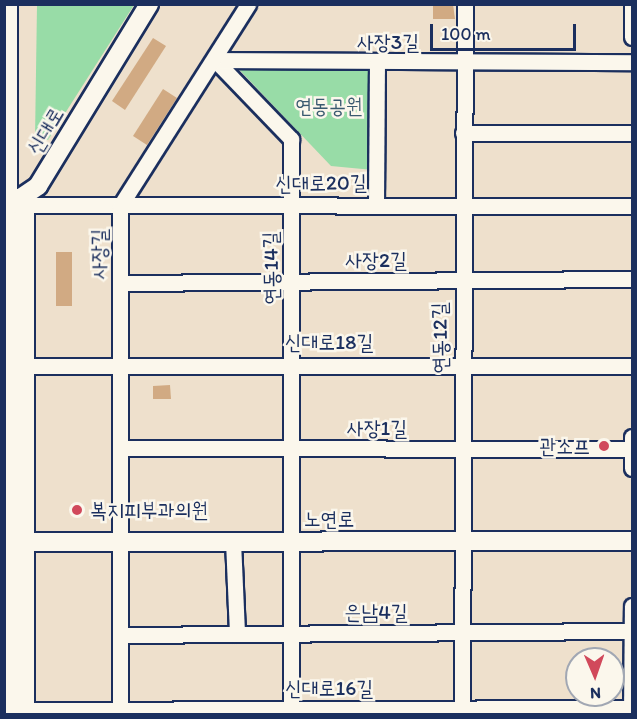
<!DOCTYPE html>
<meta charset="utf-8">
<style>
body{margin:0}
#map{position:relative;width:637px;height:719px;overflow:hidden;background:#eee0cc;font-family:Itim,"Poor Story",sans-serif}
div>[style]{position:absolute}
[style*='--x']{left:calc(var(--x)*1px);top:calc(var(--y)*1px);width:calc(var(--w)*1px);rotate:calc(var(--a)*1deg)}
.green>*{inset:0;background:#98dca7}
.building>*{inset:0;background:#d1aa83}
.roads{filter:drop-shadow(2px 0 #1b2f5e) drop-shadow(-2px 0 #1b2f5e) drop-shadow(0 2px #1b2f5e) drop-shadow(0 -2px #1b2f5e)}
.minor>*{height:15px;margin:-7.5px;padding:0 7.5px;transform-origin:7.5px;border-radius:7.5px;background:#fbf7ec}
.major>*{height:18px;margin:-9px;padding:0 9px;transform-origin:9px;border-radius:9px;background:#fbf7ec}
.dots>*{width:16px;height:16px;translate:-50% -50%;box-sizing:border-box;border:3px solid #fbf7ec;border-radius:50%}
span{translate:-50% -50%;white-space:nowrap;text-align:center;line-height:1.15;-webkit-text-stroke:5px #fbf7ec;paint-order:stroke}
.street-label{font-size:21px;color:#1b2f5e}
.park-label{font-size:21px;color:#3a5a70}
.poi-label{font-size:21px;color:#1b2f5e}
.right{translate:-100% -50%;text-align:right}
.left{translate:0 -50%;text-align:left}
.frame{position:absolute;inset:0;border:6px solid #1b2f5e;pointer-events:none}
.north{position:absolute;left:565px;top:647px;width:60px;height:60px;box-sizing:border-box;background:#fbf7ec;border:2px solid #a1a7b3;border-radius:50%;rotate:178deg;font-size:16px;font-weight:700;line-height:24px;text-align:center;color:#1b2f5e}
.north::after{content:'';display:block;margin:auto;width:21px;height:27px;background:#d1495b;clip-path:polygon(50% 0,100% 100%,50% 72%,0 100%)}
.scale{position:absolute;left:430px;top:24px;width:146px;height:27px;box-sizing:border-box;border:3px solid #1b2f5e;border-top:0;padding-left:8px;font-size:18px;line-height:21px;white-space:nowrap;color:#1b2f5e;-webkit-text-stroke:4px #fbf7ec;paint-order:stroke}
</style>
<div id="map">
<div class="green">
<div style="clip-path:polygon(37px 5px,134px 5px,48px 140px,35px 138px)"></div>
<div style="clip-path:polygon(231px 61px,372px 64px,373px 170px,331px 166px)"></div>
</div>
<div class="building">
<div style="clip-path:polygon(433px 4px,453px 4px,455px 19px,433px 19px)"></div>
<div style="clip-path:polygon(153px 38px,166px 46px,125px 110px,112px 101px)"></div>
<div style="clip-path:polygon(163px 89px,177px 98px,147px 145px,133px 136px)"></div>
<div style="clip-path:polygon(56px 252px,72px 252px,72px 306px,56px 306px)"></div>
<div style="clip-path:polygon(170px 385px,171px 399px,153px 399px,153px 386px)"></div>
</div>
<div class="roads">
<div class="minor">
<div style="--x:632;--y:4;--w:33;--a:90"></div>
<div style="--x:215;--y:60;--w:110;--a:46.1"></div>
<div style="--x:291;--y:139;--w:575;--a:90"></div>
<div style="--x:215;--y:60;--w:417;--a:0.3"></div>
<div style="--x:463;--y:133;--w:169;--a:0"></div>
<div style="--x:376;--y:204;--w:140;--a:-89.6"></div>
<div style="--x:13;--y:205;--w:619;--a:0.09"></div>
<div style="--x:120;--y:283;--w:512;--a:-0.45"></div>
<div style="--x:25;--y:366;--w:607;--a:0"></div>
<div style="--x:632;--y:437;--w:31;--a:90"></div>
<div style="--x:121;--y:448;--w:511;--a:0.11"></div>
<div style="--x:233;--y:541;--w:93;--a:87.5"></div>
<div style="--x:120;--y:635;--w:512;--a:-0.45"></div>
<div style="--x:25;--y:710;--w:607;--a:-0.19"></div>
<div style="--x:120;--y:714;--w:508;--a:-90"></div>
<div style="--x:120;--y:206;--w:239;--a:-57.6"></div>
<div style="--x:462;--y:714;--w:710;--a:-89.76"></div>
<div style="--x:631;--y:714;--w:108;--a:-89.5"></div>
</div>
<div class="major">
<div style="--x:8;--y:4;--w:710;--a:89.84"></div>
<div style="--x:10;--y:205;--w:34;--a:-34"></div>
<div style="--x:38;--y:186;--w:213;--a:-58.6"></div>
<div style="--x:25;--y:205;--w:509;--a:90"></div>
<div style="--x:10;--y:542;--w:622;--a:-0.09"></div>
</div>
</div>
<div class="dots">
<div style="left:604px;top:446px;background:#d1495b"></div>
<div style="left:77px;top:510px;background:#d1495b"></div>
</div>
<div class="street-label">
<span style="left:388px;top:42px">사장3길</span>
<span style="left:45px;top:131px;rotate:-59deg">신대로</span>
<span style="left:321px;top:183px;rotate:-1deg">신대로20길</span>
<span style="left:99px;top:254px;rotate:-90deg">사장길</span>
<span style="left:376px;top:260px">사장2길</span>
<span style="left:271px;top:268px;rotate:-91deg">연동14길</span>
<span style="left:440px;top:338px;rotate:-91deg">연동12길</span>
<span style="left:329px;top:342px">신대로18길</span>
<span style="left:377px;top:428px">사장1길</span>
<span style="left:329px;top:519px">노연로</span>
<span style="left:376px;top:612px">은남4길</span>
<span style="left:329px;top:688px">신대로16길</span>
</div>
<div class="park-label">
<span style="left:329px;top:106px">연동공원</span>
</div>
<div class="poi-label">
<span class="right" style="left:590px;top:446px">관소프</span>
<span class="left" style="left:90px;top:510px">복지피부과의원</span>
</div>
<div class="frame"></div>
<div class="north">N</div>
<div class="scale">100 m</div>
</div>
